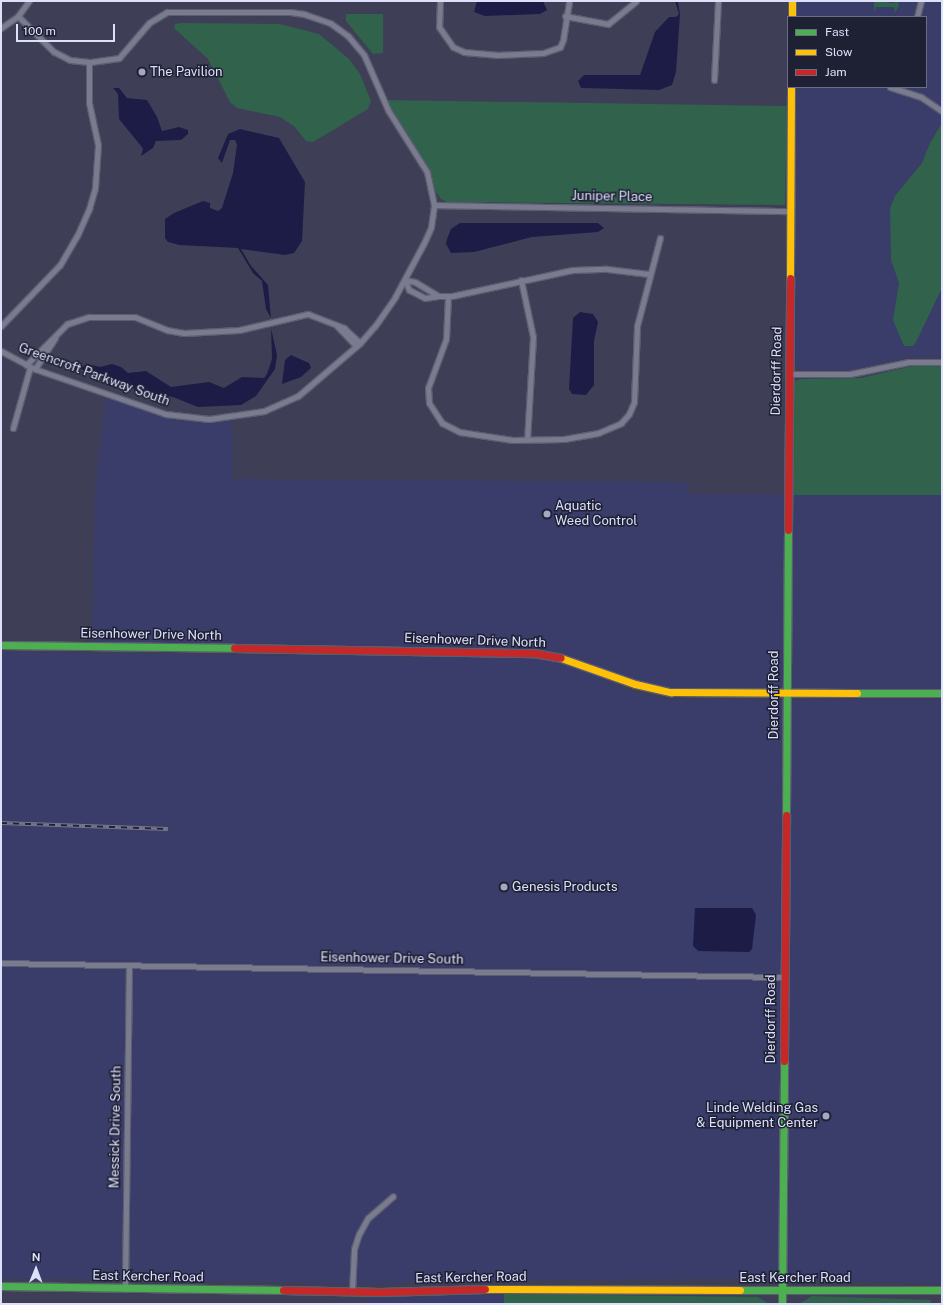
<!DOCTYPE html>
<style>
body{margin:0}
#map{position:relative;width:943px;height:1305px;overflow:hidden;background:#3e3f56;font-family:"Public Sans",sans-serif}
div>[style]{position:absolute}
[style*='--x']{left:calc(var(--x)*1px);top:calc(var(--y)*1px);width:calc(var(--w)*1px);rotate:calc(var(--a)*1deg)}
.built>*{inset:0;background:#3a3c69}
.green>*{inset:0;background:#31624c}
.water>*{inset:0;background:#1d1c47}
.roads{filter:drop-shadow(1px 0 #5b5d71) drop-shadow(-1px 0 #5b5d71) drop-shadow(0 1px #5b5d71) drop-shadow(0 -1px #5b5d71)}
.street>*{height:5px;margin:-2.5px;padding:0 2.5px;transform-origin:2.5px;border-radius:2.5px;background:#7a7b8e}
.fast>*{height:7px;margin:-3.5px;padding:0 3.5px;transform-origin:3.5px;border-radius:3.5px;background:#4caf50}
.slow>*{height:7px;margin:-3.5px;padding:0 3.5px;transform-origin:3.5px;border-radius:3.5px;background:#ffc107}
.jam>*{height:7px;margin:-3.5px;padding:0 3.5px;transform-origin:3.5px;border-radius:3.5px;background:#c62828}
.rail>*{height:3.5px;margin-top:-1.75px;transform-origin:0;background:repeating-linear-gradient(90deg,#1e2033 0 6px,#76788a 0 12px);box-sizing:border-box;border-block:1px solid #76788a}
.dots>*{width:11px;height:11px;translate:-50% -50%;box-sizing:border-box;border:2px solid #1e2033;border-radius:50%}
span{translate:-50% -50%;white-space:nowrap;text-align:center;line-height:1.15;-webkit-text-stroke:3px #1e2033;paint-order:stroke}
.poi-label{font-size:13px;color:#dde0fb}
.left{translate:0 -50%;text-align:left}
.right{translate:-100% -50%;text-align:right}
.street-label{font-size:13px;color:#dde0fb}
.frame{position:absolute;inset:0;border:2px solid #dde0fb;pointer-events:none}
.legend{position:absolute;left:787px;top:16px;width:140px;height:72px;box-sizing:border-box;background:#1e2033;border:1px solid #6a6d83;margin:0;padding:5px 7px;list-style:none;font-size:12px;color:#dde0fb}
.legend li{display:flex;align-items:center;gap:8px;height:20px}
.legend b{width:20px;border:1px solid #6a6d83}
.north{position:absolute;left:16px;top:1249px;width:40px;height:40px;-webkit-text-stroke:3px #1e2033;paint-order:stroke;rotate:1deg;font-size:11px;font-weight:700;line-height:16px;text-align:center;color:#dde0fb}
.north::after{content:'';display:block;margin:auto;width:14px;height:18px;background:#dde0fb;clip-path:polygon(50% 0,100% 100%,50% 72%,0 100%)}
.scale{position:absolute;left:16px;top:24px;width:99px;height:18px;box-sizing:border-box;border:2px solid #dde0fb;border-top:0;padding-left:5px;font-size:12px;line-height:14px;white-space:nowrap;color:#dde0fb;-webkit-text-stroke:3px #1e2033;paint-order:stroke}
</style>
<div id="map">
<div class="built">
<div style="clip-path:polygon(795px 1px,942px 1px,942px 358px,914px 357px,849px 370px,801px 370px,792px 363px,794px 87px,926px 87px,926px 17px,795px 17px)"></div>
<div style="clip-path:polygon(106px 396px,166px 418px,196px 422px,232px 421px,232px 479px,677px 482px,688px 483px,689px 494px,942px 495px,942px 693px,671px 692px,553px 656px,249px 649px,229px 644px,92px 642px,95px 491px)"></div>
<div style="clip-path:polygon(1px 652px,528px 658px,565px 662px,637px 694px,674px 700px,942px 699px,942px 1284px,755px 1279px,472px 1280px,374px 1284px,1px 1278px)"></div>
<div style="clip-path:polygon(504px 1294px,504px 1304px,367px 1304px,367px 1299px)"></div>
</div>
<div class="green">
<div style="clip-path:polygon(874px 1px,894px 3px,898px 1px,899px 5px,895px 13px,894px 7px,876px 7px,874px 12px)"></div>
<div style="clip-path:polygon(346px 14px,383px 14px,383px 53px,373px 54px,346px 21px)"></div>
<div style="clip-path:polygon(181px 23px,280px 24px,319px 34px,349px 59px,360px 74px,371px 101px,368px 109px,313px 142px,306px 141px,294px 126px,280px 117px,237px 108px,230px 102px,208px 59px,174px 28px,175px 24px)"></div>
<div style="clip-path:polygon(383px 100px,787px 106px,785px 205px,447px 202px,441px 199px,431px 185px)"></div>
<div style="clip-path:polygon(942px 123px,941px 290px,916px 342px,913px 346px,904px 346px,893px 320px,899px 283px,891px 260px,890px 208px,895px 196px,922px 163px,930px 143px)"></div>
<div style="clip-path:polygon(913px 366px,942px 366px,942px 495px,791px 495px,792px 386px,795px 381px,801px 379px,861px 378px)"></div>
<div style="clip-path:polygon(504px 1294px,758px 1297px,769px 1304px,504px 1304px)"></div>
<div style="clip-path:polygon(812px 1296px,931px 1300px,931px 1303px,942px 1304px,799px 1304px)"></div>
</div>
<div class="water">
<div style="clip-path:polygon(477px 1px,543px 1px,547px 10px,540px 14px,485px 16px,474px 12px)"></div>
<div style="clip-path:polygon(675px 1px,678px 2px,680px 14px,676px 72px,672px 85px,659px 90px,581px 88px,578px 81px,584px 75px,640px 75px,655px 32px,669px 17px,676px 17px,679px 14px)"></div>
<div style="clip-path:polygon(113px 88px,119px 88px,127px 98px,147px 100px,157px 117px,162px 131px,179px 127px,188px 130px,188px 134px,181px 140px,156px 141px,153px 148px,141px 156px,143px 149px,141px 146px,119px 119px,118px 94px)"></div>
<div style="clip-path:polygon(240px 129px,279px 138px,305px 182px,302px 241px,294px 253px,285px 255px,241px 249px,251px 266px,268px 285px,271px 318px,266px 309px,262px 281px,253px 273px,238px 248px,179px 245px,168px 242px,165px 238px,165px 219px,174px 213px,203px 201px,210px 203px,210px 208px,218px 211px,222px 208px,233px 173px,237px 145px,235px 140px,230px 140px,222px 163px,218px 158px,228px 134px)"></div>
<div style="clip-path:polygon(460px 223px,598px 223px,604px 228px,598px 232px,532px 237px,474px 252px,451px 253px,446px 244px,447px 239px,451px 229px)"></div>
<div style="clip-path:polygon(580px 312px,593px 314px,598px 322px,594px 341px,594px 385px,586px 395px,572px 394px,569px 389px,573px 318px)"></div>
<div style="clip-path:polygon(271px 328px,277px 355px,275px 369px,256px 396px,241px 405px,198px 407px,173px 397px,145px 394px,111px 378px,84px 371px,81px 368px,87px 364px,100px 367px,112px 364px,121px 367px,128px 373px,146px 371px,171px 387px,209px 382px,224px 388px,242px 377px,264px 378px,267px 374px,272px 359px)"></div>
<div style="clip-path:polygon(291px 355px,309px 363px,311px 368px,301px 377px,282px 384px,285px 360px)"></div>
<div style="clip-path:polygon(695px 908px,752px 908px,756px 915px,752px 949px,749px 952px,698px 951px,693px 946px)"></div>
</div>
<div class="roads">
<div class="street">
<div style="--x:440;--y:1;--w:26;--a:92"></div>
<div style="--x:439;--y:27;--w:24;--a:55"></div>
<div style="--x:453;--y:47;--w:12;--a:24"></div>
<div style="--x:464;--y:52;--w:32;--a:5"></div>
<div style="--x:496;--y:55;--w:47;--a:-2.4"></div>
<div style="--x:543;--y:53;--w:18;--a:-19"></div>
<div style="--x:560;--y:47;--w:8;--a:-67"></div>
<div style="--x:563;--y:40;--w:39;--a:-81"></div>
<div style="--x:565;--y:16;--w:44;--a:10.5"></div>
<div style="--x:608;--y:24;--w:36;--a:-39"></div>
<div style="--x:917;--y:17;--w:16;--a:-76"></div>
<div style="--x:1;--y:28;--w:21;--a:-35"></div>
<div style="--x:18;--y:16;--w:19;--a:-54"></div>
<div style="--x:714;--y:80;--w:79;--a:-87.1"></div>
<div style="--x:890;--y:87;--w:33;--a:18"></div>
<div style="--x:921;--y:97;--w:25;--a:34"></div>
<div style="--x:434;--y:205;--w:356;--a:1"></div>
<div style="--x:405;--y:280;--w:10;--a:11"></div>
<div style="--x:415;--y:282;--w:27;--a:31"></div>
<div style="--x:438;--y:296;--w:13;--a:171"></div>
<div style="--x:425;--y:298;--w:18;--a:-153"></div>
<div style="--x:409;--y:290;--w:11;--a:-112"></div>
<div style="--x:521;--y:280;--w:58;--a:78.1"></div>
<div style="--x:533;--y:337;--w:103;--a:93.3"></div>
<div style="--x:438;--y:296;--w:14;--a:0"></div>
<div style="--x:452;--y:296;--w:123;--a:-12.2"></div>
<div style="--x:572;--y:270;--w:35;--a:-2"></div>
<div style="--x:607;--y:269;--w:42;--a:6.8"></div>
<div style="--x:448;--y:297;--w:42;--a:92.7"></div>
<div style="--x:446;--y:339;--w:52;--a:110.2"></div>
<div style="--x:428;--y:388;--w:15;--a:86"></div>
<div style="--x:429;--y:403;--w:24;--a:57"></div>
<div style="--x:442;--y:423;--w:20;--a:27"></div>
<div style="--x:460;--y:432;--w:53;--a:8.7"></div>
<div style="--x:512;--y:440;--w:52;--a:-1.1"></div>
<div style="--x:564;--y:439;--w:35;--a:-10"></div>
<div style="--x:598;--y:433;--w:25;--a:-23"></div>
<div style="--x:621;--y:423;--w:12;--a:-48"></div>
<div style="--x:629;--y:414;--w:13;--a:-67"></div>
<div style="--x:634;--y:402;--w:76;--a:-87.7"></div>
<div style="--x:637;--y:326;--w:91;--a:-75.4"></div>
<div style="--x:1;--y:326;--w:85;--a:-46"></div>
<div style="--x:60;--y:265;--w:34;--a:-60"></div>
<div style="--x:77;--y:236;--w:30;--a:-66"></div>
<div style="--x:89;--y:209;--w:22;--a:-74"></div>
<div style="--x:95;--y:188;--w:43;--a:-86"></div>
<div style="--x:98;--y:145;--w:43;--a:-102.1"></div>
<div style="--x:89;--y:103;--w:41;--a:-90"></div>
<div style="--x:337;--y:326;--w:28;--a:46"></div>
<div style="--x:1;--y:351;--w:38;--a:28"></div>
<div style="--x:35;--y:369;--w:139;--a:19"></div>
<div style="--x:166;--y:414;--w:43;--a:6.6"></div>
<div style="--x:209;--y:419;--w:56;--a:-8.3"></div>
<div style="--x:264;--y:411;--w:37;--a:-24"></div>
<div style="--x:298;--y:396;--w:82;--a:-40.5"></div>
<div style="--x:360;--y:343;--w:23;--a:-49"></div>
<div style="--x:375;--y:326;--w:35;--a:-55"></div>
<div style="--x:395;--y:297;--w:61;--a:-61.8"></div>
<div style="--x:424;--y:243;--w:17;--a:-66"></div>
<div style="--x:431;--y:227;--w:22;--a:-82"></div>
<div style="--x:434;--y:205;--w:34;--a:-102"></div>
<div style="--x:427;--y:172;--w:73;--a:-122.2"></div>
<div style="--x:388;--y:110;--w:60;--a:-113.6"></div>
<div style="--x:364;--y:55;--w:25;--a:-130"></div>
<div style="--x:348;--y:36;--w:22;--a:-144"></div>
<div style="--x:330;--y:23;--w:28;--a:-161"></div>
<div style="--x:304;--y:14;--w:14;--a:-172"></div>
<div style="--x:290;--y:12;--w:123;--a:180"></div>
<div style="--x:167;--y:12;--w:21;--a:149"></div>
<div style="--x:149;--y:23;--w:46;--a:130.6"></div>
<div style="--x:119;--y:58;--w:30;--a:172"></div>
<div style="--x:89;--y:62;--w:19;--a:-174"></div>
<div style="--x:70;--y:60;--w:18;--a:-153"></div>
<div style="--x:54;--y:52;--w:51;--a:-135"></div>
<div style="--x:26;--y:365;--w:58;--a:-45"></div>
<div style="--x:67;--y:324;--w:23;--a:-18"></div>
<div style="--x:89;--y:317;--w:46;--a:0"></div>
<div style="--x:135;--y:317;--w:35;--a:22"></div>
<div style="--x:167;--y:330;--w:17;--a:10"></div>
<div style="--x:184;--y:333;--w:55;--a:-3.1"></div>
<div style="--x:239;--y:330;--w:71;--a:-13.1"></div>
<div style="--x:308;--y:314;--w:39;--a:21"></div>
<div style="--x:344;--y:328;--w:22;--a:43"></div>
<div style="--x:35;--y:369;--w:37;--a:-57"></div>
<div style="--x:789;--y:374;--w:61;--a:0"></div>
<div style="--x:850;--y:374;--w:60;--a:-11.5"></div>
<div style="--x:909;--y:362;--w:33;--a:0"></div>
<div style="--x:13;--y:428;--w:63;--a:-74.4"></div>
<div style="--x:1;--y:963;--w:782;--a:1.03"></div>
<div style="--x:125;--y:1289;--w:323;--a:-89.3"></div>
<div style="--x:352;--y:1292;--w:43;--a:-87.3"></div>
<div style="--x:354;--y:1249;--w:16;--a:-72"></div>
<div style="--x:359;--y:1234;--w:18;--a:-61"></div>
<div style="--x:368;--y:1218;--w:33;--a:-41"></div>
</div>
<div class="fast">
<div style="--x:1;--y:645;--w:233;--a:0.7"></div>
<div style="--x:857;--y:693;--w:85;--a:0"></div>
<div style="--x:786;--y:815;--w:285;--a:-89.6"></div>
<div style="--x:1;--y:1286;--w:282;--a:0.8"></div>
<div style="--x:740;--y:1290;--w:202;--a:0"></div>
<div style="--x:782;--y:1304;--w:243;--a:-89.5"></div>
</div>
<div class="slow">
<div style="--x:792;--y:1;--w:16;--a:90"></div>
<div style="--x:790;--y:278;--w:191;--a:-89.7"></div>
<div style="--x:561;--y:658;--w:78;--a:19.4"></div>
<div style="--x:635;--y:684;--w:37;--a:13"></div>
<div style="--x:671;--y:692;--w:186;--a:0.3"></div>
<div style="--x:485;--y:1289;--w:255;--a:0.2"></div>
</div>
<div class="jam">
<div style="--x:788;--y:530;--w:252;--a:-89.5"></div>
<div style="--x:234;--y:648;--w:300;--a:1"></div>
<div style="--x:534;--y:653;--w:27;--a:10"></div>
<div style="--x:784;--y:1061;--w:246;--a:-89.5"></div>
<div style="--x:283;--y:1290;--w:98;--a:1.2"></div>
<div style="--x:381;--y:1292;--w:104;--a:-1.7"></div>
</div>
</div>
<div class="rail">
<div style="--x:1;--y:823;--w:167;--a:2.1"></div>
</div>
<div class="dots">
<div style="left:142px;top:72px;background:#a5a8c1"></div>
<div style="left:547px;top:514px;background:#a5a8c1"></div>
<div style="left:504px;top:887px;background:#a5a8c1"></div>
<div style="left:826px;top:1116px;background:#a5a8c1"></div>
</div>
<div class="poi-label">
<span class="left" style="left:150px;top:72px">The Pavilion</span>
<span class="left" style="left:555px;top:514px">Aquatic<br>Weed Control</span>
<span class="left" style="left:512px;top:887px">Genesis Products</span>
<span class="right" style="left:818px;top:1116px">Linde Welding Gas<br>&amp; Equipment Center</span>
</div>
<div class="street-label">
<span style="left:612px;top:197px;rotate:1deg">Juniper Place</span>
<span style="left:777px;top:371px;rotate:-89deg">Dierdorff Road</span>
<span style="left:94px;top:375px;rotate:20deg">Greencroft Parkway South</span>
<span style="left:151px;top:635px;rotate:1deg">Eisenhower Drive North</span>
<span style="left:475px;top:641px;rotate:2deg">Eisenhower Drive North</span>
<span style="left:774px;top:695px;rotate:-90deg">Dierdorff Road</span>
<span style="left:392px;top:959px;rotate:1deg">Eisenhower Drive South</span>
<span style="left:771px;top:1019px;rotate:-90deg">Dierdorff Road</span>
<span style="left:116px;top:1127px;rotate:-89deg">Messick Drive South</span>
<span style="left:148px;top:1277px;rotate:1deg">East Kercher Road</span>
<span style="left:471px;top:1278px;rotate:-1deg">East Kercher Road</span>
<span style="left:795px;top:1278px">East Kercher Road</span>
</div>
<div class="frame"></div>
<ul class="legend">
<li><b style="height:5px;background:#4caf50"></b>Fast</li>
<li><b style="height:5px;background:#ffc107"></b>Slow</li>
<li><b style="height:5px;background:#c62828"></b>Jam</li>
</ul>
<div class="north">N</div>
<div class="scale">100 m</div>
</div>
